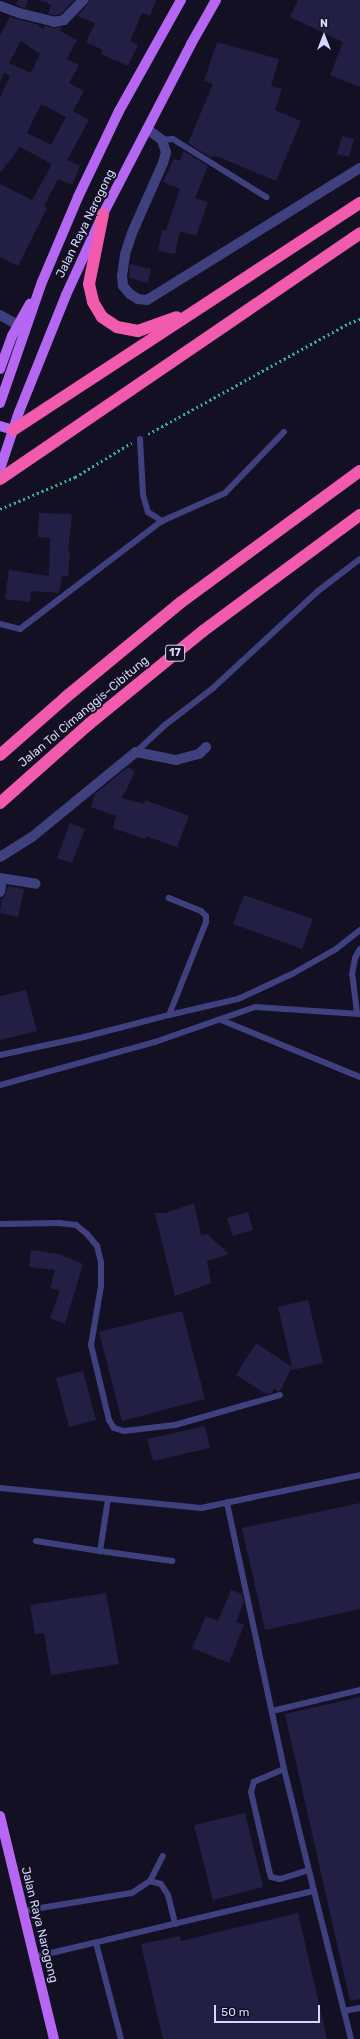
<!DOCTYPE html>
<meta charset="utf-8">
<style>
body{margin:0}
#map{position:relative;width:360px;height:2039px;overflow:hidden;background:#131024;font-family:Rubik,sans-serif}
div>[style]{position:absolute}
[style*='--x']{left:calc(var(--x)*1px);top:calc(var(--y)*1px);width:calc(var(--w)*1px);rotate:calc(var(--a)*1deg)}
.building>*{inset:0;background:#231e43}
.path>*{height:2.5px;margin-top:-1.25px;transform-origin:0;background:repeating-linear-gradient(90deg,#39ad9f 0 2px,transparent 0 5px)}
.service>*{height:6px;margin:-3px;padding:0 3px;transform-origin:3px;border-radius:3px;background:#3f417f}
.minor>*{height:10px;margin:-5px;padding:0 5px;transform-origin:5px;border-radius:5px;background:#3f417f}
.primary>*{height:10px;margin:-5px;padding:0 5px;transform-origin:5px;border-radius:5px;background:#b567f3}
.motorway>*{height:12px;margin:-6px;padding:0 6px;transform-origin:6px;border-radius:6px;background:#f25bad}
span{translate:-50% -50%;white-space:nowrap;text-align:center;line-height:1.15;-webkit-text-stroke:4px #131024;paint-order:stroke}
.shield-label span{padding:1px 3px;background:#131024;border:1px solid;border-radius:3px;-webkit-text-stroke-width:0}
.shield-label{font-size:11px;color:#d8d6fc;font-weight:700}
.street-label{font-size:12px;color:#d8d6fc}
.north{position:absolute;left:304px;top:16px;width:40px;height:40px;-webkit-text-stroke:3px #131024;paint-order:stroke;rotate:0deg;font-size:11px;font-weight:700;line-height:16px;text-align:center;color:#d8d6fc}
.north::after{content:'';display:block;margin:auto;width:14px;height:18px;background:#d8d6fc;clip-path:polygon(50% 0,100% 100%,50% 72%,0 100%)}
.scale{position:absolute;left:214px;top:2005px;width:106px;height:18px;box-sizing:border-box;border:2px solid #d8d6fc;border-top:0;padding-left:5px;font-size:12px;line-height:14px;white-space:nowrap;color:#d8d6fc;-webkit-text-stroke:3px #131024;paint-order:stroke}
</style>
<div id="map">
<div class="building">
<div style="clip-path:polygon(18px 0,28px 0,25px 8px,16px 5px)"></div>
<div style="clip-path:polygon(40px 0,74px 0,61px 14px,54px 15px,48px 14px,51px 5px)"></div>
<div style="clip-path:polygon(89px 0,156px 0,150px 16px,142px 13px,130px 41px,138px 45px,128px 66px,101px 54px,103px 50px,86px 42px,95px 23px,77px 16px,88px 4px)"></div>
<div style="clip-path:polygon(298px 0,360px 0,360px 87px,330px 75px,343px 42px,290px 17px)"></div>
<div style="clip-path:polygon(evenodd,10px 17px,36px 24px,43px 29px,44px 26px,53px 28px,62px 27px,60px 31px,77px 40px,67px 59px,79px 65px,69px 83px,84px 91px,73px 111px,89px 120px,67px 160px,80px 166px,72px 185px,58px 179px,44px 206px,47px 208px,18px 266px,0 257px,0 184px,32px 200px,52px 164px,20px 147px,0 173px,0 98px,10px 76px,4px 73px,0 81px,0 35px,10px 17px,21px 41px,40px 54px,31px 73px,9px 63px,21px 41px,10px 17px,41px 104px,66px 117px,51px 145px,27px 133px,41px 104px)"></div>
<div style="clip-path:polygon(217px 42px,279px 59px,271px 86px,282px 89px,275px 110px,301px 121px,276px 181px,216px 156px,213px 156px,212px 158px,188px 143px,213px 84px,204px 81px)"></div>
<div style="clip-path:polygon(342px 136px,354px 139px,349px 157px,337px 154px)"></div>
<div style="clip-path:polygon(184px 151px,208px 166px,195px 198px,208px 202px,196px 236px,180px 231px,175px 254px,158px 251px,162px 230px,166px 230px,180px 189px,163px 182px,174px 159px,180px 161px)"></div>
<div style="clip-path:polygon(130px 264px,151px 269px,148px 283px,129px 278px)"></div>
<div style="clip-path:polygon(39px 513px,72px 514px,68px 552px,70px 552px,68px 576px,62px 576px,59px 593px,31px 591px,30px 602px,5px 599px,9px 570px,49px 576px,50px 538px,38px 537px)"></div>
<div style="clip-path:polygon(128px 767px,135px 772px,122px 798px,144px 804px,145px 800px,189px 816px,177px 847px,146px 836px,145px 839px,113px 828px,116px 816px,91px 807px,95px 794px)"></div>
<div style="clip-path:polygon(70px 823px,85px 829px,72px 863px,57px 858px)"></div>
<div style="clip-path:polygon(8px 886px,24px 889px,18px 917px,0 913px,2px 898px,5px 896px)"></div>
<div style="clip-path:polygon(244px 895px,313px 919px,302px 949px,233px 924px)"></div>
<div style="clip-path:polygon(26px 990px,37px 1031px,0 1040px,0 996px)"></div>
<div style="clip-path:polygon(194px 1203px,201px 1236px,207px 1234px,229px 1254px,207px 1261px,211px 1283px,175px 1296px,155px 1213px,166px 1213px)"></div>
<div style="clip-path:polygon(248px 1212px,253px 1230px,233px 1236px,227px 1218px)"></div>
<div style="clip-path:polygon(31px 1250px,59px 1254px,83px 1264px,65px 1324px,50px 1318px,60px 1291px,50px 1288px,55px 1270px,29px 1267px)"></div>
<div style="clip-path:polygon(308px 1300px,323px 1363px,292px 1370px,292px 1367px,280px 1391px,277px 1391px,274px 1388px,272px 1393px,266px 1394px,236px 1375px,256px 1343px,292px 1367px,278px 1307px)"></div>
<div style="clip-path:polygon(182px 1311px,205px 1399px,122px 1421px,99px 1332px)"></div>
<div style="clip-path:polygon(83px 1371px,96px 1420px,69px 1427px,56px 1378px)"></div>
<div style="clip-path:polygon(205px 1426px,210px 1448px,153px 1461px,147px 1439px)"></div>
<div style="clip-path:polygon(360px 1503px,360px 1609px,265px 1630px,242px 1528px)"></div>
<div style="clip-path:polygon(231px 1590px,242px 1594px,244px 1602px,236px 1622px,244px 1625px,229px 1663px,192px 1648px,206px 1616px,218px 1621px)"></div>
<div style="clip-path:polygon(106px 1593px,119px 1664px,51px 1675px,44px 1633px,35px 1634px,30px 1605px)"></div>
<div style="clip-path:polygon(360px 1697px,360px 1999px,350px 2001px,285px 1714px)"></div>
<div style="clip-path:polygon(245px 1813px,263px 1887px,213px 1900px,194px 1825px)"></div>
<div style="clip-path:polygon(298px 1913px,327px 2039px,163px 2039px,141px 1944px,180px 1936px,181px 1941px)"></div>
</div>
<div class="path">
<div style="--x:148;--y:434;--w:230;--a:-28.9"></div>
<div style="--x:349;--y:323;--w:12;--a:-20"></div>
<div style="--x:0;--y:509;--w:82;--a:-23.1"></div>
<div style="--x:75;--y:477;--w:66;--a:-31.3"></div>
</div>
<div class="service">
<div style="--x:162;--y:140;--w:11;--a:-5"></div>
<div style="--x:173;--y:139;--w:110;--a:31.9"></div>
<div style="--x:140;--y:439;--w:56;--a:86.9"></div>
<div style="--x:143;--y:495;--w:18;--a:74"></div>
<div style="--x:148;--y:512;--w:17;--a:33"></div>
<div style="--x:0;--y:624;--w:21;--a:14"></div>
<div style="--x:20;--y:629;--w:178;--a:-37.3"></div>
<div style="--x:162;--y:521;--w:69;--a:-24"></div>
<div style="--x:225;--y:493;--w:85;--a:-46"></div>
<div style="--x:136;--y:752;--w:40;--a:-43"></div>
<div style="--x:165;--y:725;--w:61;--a:-37.6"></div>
<div style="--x:213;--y:688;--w:143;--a:-42.7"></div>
<div style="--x:318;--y:591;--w:53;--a:-37.3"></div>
<div style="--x:357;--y:1013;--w:38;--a:-97"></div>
<div style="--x:352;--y:975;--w:17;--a:-80"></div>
<div style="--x:355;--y:958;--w:10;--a:-61"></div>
<div style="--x:169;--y:1015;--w:71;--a:-13.1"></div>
<div style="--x:238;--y:999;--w:60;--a:-24.8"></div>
<div style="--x:292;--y:974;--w:51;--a:-29.6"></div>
<div style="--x:336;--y:949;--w:31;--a:-38"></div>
<div style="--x:221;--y:1020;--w:150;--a:22.3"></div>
<div style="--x:0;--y:1055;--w:86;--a:-12.1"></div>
<div style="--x:84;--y:1037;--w:88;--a:-14.5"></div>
<div style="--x:169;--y:1015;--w:100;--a:-68.3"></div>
<div style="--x:206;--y:922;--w:6;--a:-90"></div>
<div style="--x:206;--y:916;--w:7;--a:-135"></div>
<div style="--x:201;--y:911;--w:35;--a:-158"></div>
<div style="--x:0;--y:1085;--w:161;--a:-15.5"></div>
<div style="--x:155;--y:1042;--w:106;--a:-19.3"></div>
<div style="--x:255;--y:1007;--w:105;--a:3.8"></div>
<div style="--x:0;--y:1224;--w:59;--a:-1"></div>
<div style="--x:59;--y:1223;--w:17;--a:7"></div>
<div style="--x:76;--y:1225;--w:14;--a:39"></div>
<div style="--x:87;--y:1234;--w:16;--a:50"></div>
<div style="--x:97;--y:1246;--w:16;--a:76"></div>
<div style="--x:101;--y:1262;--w:24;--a:90"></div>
<div style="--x:101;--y:1286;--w:60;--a:99.6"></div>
<div style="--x:91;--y:1345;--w:77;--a:76.5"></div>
<div style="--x:109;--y:1420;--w:9;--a:58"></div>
<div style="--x:114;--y:1428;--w:10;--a:17"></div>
<div style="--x:124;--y:1431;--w:51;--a:-6.7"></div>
<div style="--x:175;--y:1425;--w:109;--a:-15.9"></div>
<div style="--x:0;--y:1488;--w:202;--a:5.7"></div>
<div style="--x:201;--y:1508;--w:162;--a:-11.7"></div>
<div style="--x:108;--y:1499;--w:53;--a:98.7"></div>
<div style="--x:100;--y:1551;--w:73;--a:7.9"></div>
<div style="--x:36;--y:1541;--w:65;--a:8.9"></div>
<div style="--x:272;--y:1711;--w:90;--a:-13.4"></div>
<div style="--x:284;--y:1769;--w:33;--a:157"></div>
<div style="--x:254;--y:1782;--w:10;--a:107"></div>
<div style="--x:251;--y:1792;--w:80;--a:77"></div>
<div style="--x:269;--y:1870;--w:7;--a:74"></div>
<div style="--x:271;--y:1877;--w:9;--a:13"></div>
<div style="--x:280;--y:1879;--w:30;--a:-17"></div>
<div style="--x:150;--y:1881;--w:11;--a:15"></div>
<div style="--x:161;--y:1884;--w:13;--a:58"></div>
<div style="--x:168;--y:1895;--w:30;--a:76"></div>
<div style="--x:314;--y:1891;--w:124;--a:76"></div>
<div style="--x:344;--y:2011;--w:16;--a:-11"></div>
<div style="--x:22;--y:1911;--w:111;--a:-9.3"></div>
<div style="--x:132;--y:1893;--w:22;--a:-34"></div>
<div style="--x:150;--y:1881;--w:28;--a:-63"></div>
<div style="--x:96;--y:1943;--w:99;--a:75.4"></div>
<div style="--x:34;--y:1957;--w:288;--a:-13.3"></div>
<div style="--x:314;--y:1891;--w:126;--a:-103.8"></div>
<div style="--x:284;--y:1769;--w:273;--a:-102.1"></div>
<div style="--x:344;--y:2011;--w:29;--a:76"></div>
</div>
<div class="minor">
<div style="--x:0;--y:6;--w:20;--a:20"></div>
<div style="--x:19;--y:13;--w:36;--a:14"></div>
<div style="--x:54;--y:22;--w:10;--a:-11"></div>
<div style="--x:64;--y:20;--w:28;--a:-46"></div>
<div style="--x:147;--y:129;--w:19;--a:36"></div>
<div style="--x:162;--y:140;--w:13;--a:72"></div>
<div style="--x:166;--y:152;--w:11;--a:105"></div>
<div style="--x:163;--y:163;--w:77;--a:113.9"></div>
<div style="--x:132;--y:233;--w:23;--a:108"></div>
<div style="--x:125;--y:255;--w:21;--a:98"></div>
<div style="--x:122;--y:276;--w:10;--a:84"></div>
<div style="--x:123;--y:286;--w:11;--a:49"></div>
<div style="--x:130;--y:294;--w:9;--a:32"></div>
<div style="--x:138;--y:299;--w:9;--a:6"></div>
<div style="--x:147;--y:300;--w:251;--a:-31.8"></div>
<div style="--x:0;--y:315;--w:21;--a:29"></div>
<div style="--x:0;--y:857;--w:38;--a:-32"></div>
<div style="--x:32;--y:837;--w:134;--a:-39.3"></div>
<div style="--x:136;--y:752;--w:41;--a:11.3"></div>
<div style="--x:176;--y:760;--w:24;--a:-15"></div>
<div style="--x:199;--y:754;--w:10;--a:-45"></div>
<div style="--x:0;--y:878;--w:36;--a:9"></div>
<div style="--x:0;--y:892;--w:13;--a:-81"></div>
</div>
<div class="primary">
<div style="--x:0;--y:369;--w:35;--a:-70"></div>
<div style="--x:12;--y:336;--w:37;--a:-61"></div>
<div style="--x:0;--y:403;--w:128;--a:-70.9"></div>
<div style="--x:42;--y:282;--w:92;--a:-67"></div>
<div style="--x:78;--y:197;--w:95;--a:-64.5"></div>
<div style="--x:119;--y:111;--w:127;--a:-60.8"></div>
<div style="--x:0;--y:426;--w:14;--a:17"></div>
<div style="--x:0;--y:469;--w:60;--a:-71.6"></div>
<div style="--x:19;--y:412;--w:126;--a:-68.1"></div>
<div style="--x:66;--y:295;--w:89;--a:-65.4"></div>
<div style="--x:103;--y:214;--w:191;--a:-62.6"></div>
<div style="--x:191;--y:44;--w:51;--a:-60.4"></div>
<div style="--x:0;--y:1816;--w:229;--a:76.4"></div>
</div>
<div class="motorway">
<div style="--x:103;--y:214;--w:71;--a:101.3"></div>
<div style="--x:89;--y:284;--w:18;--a:77"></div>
<div style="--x:93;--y:302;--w:17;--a:59"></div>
<div style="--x:102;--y:317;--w:18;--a:34"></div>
<div style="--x:117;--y:327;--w:21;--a:11"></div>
<div style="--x:138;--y:331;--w:41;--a:-19.7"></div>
<div style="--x:13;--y:430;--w:415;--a:-33.2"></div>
<div style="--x:0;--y:479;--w:436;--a:-34.3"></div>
<div style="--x:0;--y:755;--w:88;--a:-41.3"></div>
<div style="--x:66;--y:697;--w:148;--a:-39.5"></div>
<div style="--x:180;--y:603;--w:223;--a:-36.3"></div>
<div style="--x:0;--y:803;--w:119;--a:-41.6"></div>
<div style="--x:89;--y:724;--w:147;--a:-39.2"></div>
<div style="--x:203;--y:631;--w:195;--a:-36.5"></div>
</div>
<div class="shield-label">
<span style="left:175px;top:653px">17</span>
</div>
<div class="street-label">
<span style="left:86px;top:224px;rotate:-64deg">Jalan Raya Narogong</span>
<span style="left:84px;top:712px;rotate:-40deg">Jalan Tol Cimanggis–Cibitung</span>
<span style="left:39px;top:1925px;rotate:76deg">Jalan Raya Narogong</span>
</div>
<div class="north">N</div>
<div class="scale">50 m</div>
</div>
